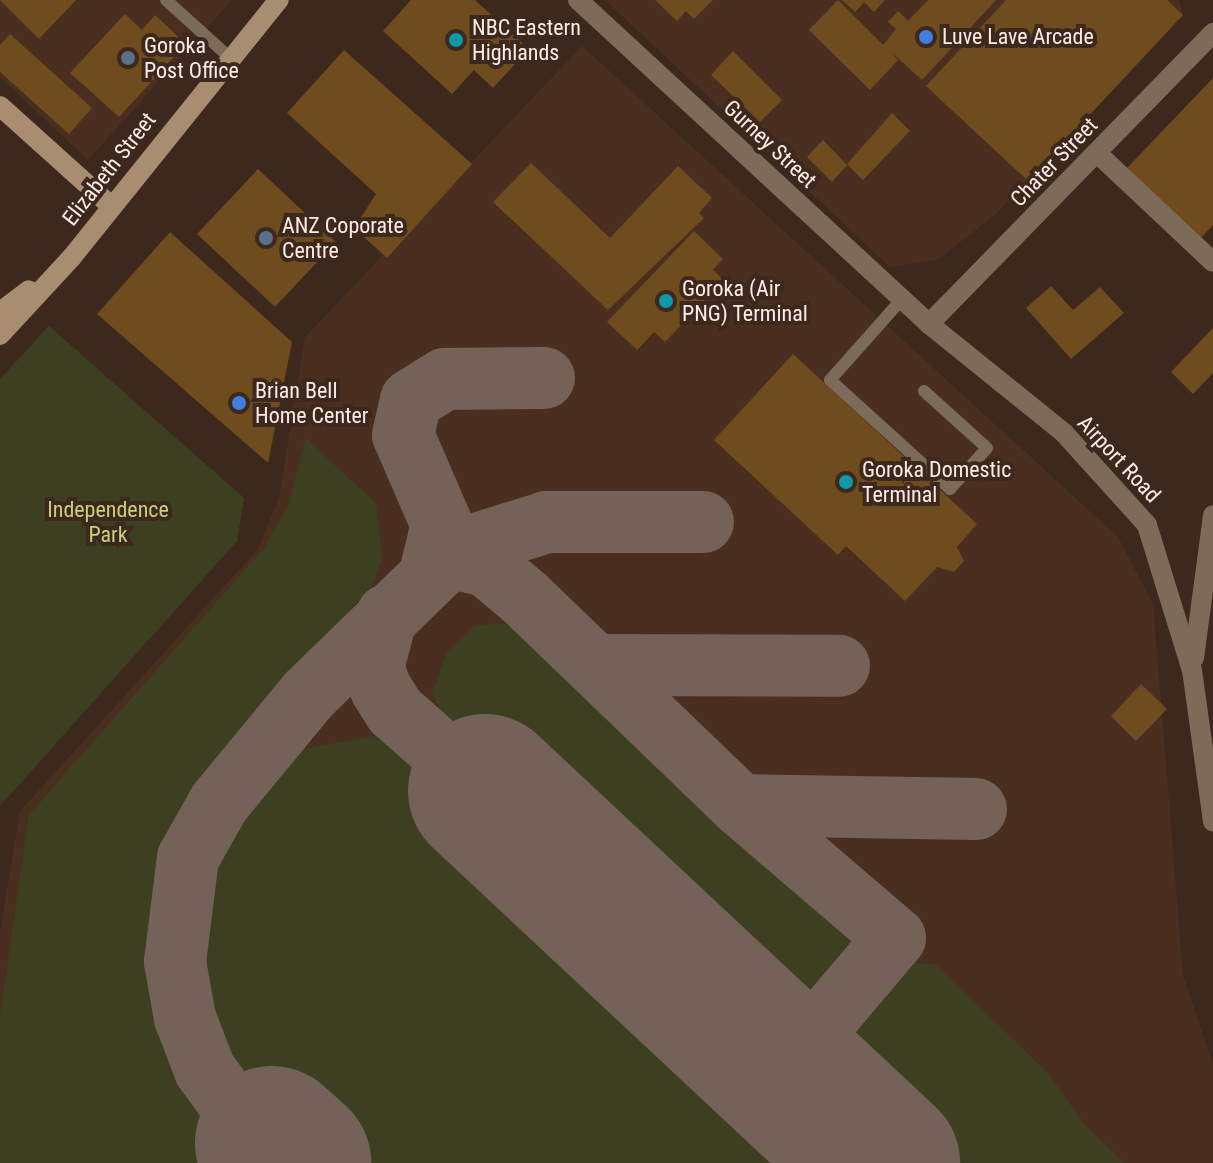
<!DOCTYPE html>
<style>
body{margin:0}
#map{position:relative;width:1213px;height:1163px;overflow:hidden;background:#3d281d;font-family:"Roboto Condensed",sans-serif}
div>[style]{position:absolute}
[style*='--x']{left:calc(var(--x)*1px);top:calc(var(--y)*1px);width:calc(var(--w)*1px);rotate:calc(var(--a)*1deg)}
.built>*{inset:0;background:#4a2f21}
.green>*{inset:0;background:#3d4020}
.taxiway>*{height:62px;margin:-31px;padding:0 31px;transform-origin:31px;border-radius:31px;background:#746258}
.runway>*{height:154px;margin:-77px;padding:0 77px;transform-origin:77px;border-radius:77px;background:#746258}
.building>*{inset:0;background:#6e4c1e}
.lane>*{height:12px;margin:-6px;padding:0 6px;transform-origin:6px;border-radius:6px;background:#7c6b59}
.street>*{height:20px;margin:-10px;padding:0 10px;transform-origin:10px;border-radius:10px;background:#7c6b59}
.secondary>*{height:20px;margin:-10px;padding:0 10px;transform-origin:10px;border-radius:10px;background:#a88d70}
.dots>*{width:22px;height:22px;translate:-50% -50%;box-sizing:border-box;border:4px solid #3d281d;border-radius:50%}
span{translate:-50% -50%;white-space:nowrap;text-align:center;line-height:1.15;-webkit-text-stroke:8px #3d281d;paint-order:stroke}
.poi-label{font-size:22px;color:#fbece5}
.left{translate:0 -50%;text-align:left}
.street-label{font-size:22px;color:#fbece5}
.park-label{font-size:22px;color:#c7d07c}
</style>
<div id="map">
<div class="built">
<div style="clip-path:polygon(0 0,232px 0,88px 160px,0 77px)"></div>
<div style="clip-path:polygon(605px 0,1179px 0,1182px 13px,994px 216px,937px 260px,890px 267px)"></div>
<div style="clip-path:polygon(582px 46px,1118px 537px,1153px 604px,1183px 975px,1213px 1065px,1213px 1163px,0 1163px,0 932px,20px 811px,258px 549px,279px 498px,305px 337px)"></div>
</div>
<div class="green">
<div style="clip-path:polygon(49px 326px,244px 498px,237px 541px,0 806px,0 379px)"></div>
<div style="clip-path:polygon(306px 439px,376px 503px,382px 557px,374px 583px,244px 729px,172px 826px,153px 911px,150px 991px,169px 1047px,229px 1163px,0 1163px,0 1017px,29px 815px,264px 548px,288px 507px)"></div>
<div style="clip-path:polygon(499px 623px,530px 633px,871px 940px,811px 1015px,786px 1032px,770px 1025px,448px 726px,432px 693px,447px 653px,475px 626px)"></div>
<div style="clip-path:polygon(374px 736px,401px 747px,843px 1163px,359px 1163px,304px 1112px,259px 1091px,223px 1049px,207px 1007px,202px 896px,220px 850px,277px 764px,294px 751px)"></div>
<div style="clip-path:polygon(911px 962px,936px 965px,1048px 1073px,1083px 1123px,1124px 1163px,920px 1163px,849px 1097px,836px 1075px,834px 1045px,888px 979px)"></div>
</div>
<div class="taxiway">
<div style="--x:447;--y:557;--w:41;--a:12.7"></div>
<div style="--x:487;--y:566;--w:50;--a:40.1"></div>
<div style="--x:525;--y:598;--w:298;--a:43.9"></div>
<div style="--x:740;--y:805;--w:236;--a:1"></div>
<div style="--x:429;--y:577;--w:54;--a:-76"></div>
<div style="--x:442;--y:525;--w:98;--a:-113.4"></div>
<div style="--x:403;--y:435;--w:36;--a:-77"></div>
<div style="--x:411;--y:400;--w:40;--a:-32"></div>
<div style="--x:445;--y:379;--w:99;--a:-0.6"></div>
<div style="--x:387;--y:615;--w:55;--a:104.8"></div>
<div style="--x:373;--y:668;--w:22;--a:69"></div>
<div style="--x:381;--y:689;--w:26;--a:58"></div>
<div style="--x:395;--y:711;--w:120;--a:41.6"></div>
<div style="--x:597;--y:665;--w:242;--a:0.2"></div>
<div style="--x:740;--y:805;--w:204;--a:40.6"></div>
<div style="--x:895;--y:938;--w:173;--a:130.3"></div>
<div style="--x:272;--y:1143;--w:54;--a:-138"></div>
<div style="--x:232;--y:1107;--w:46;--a:-126.1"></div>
<div style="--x:205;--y:1070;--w:56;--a:-111"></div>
<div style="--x:185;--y:1018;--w:57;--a:-100.1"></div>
<div style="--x:175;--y:962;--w:105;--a:-82.9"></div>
<div style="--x:188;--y:858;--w:63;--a:-60.6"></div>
<div style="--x:219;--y:803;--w:140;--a:-50.5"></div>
<div style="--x:308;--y:695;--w:208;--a:-44.2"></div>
<div style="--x:457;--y:550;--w:94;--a:-17.3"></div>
<div style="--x:547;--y:522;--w:156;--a:0"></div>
</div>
<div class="runway">
<div style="--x:485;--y:791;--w:545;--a:43.07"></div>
<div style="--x:272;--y:1143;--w:30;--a:42"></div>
</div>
<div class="building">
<div style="clip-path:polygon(0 0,76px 0,39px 39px)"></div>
<div style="clip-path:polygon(411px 0,475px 0,529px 49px,493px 88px,474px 70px,452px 94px,383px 31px)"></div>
<div style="clip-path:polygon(655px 0,713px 0,694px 19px,686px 11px,677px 21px)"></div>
<div style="clip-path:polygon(838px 0,883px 45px,896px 29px,888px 22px,898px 11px,908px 21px,928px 0,996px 0,922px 80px,891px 52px,898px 60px,870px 90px,809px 30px)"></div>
<div style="clip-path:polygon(842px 0,885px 0,874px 12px,864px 2px,855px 12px)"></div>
<div style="clip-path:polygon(1006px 0,1167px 0,1183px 15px,1028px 181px,926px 86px)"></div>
<div style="clip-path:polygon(125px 14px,142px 30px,155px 15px,186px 44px,119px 117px,70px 73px)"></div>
<div style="clip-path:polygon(10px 34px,92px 108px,69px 134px,0 72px,0 45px)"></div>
<div style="clip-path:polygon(344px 50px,472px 164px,387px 258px,354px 228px,376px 194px,287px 113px)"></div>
<div style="clip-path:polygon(733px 51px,782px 100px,760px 122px,711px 75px)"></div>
<div style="clip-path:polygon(1213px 78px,1213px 225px,1201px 238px,1127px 168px)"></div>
<div style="clip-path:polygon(892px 113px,910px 131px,863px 180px,847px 164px)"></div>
<div style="clip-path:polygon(823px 140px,847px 165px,832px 182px,807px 157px)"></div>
<div style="clip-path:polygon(531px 163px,610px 238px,678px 166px,712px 198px,699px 213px,704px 218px,608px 310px,493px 202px)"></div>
<div style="clip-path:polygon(258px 169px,336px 242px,275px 307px,197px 234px)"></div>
<div style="clip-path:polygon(694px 231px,723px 259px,713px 270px,724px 280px,665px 342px,654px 332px,637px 350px,607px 322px)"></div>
<div style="clip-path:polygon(170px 232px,292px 342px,268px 463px,97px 314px)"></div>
<div style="clip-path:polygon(1051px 286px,1073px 310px,1100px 287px,1124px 313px,1071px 359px,1026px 308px)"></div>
<div style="clip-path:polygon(1213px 328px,1213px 373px,1193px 394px,1171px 372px)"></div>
<div style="clip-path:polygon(793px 354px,977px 524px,957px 547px,964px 561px,954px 572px,937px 567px,905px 601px,846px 546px,838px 555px,714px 440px)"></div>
<div style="clip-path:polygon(1141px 684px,1167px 709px,1136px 741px,1111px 716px)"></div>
</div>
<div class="lane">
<div style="--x:166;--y:0;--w:84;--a:42.1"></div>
<div style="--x:902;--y:299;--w:108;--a:131.6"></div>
<div style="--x:830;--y:380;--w:162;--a:42.2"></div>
<div style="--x:950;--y:489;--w:55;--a:-47.9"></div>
<div style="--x:987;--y:448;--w:85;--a:-137.9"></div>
</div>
<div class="street">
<div style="--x:578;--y:0;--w:478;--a:42.7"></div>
<div style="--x:929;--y:324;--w:174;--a:38.9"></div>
<div style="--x:1064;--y:433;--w:124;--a:47.9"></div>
<div style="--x:1147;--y:525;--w:152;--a:72.8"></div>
<div style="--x:1192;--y:670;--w:153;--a:82.1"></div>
<div style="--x:1097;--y:153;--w:159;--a:43.2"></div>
<div style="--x:929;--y:324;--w:407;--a:-45.7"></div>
<div style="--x:1194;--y:658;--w:144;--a:-82.4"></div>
</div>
<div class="secondary">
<div style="--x:0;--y:106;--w:148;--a:42"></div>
<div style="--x:0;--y:312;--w:36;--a:-37"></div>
<div style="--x:0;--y:335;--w:106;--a:-47.3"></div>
<div style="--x:72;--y:257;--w:330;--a:-51.2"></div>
</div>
<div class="dots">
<div style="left:926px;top:37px;background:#3f7fe0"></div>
<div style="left:456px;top:40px;background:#0f9aa8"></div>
<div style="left:128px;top:58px;background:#5c6f8a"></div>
<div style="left:266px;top:238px;background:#5c6f8a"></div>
<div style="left:666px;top:301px;background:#0f9aa8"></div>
<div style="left:239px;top:403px;background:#3f7fe0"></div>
<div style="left:846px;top:482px;background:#0f9aa8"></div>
</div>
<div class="poi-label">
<span class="left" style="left:472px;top:40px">NBC Eastern<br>Highlands</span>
<span class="left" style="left:942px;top:37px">Luve Lave Arcade</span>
<span class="left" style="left:144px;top:58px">Goroka<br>Post Office</span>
<span class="left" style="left:282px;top:238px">ANZ Coporate<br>Centre</span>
<span class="left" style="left:682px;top:301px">Goroka (Air<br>PNG) Terminal</span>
<span class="left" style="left:255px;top:403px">Brian Bell<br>Home Center</span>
<span class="left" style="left:862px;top:482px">Goroka Domestic<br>Terminal</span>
</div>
<div class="street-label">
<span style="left:770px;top:144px;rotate:43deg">Gurney Street</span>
<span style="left:1054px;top:162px;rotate:-46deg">Chater Street</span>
<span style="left:109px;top:169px;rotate:-52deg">Elizabeth Street</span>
<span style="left:1119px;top:459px;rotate:47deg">Airport Road</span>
</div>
<div class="park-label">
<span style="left:108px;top:522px">Independence<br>Park</span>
</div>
</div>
